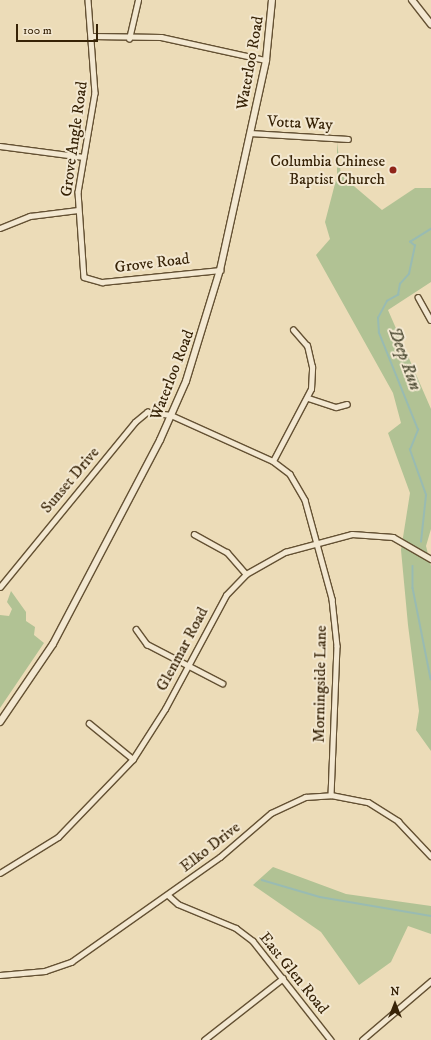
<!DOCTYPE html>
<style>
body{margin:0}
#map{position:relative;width:431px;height:1040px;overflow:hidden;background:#ecdcb8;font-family:"IM FELL DW Pica",serif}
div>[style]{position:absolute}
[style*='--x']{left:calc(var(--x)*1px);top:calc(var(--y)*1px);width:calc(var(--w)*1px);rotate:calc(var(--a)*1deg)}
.green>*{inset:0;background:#b1c294}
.stream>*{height:1.5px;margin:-0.75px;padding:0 0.75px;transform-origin:0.75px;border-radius:0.75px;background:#99bbb2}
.roads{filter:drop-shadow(1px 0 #645133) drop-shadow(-1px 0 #645133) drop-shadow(0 1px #645133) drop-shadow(0 -1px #645133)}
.street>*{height:4.5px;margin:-2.25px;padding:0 2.25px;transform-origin:2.25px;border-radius:2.25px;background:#f3e8d1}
.secondary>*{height:6px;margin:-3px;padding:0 3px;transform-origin:3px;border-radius:3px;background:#f3e8d1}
.dots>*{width:11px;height:11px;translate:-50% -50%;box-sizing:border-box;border:2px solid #f3e8d1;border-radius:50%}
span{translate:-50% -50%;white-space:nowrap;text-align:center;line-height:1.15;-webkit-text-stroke:4px #f3e8d1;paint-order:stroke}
.street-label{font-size:16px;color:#372307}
.poi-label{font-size:16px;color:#372307}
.right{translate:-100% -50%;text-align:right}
.water-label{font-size:17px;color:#54513a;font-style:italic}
.north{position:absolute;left:375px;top:984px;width:40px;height:40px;-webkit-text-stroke:3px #f3e8d1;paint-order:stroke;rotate:0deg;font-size:11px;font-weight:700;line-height:16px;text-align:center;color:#372307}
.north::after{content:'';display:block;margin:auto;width:14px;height:18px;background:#372307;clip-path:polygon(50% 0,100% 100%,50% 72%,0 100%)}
.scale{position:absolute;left:16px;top:24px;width:82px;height:18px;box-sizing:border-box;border:2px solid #372307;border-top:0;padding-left:5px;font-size:12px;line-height:14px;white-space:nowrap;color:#372307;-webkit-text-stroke:3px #f3e8d1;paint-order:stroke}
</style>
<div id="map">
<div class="green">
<div style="clip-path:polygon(337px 142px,341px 175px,382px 210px,415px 188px,431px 188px,431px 282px,388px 310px,431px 409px,431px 529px,426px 546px,431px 566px,431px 751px,416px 730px,419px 711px,408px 625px,401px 550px,410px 493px,388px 433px,401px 423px,393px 393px,316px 255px,330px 239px,325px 222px,337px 176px)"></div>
<div style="clip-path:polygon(11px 591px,26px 612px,26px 621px,35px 627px,34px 635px,44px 643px,0 708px,0 615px,9px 616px,12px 609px,7px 602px)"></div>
<div style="clip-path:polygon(273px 867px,346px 894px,431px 906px,431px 934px,408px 926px,391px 962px,359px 985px,321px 932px,253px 885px)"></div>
</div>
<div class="stream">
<div style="--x:421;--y:542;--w:47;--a:-83.9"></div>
<div style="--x:426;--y:495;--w:48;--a:-109.6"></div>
<div style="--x:410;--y:450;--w:22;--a:-68"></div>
<div style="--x:418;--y:430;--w:105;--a:-111.9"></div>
<div style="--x:379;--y:333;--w:15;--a:-94"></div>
<div style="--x:378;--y:318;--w:19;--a:-62"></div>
<div style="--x:387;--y:301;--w:13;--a:-29"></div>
<div style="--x:398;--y:295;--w:11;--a:-80"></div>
<div style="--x:400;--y:284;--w:13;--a:-48"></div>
<div style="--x:409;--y:274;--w:29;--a:-78"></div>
<div style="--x:415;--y:246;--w:6;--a:-141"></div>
<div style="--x:410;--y:242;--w:25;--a:-32"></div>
<div style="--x:413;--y:566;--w:22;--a:90"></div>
<div style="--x:413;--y:588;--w:93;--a:78.8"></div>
<div style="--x:262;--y:880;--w:60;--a:16.3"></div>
<div style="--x:320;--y:897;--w:113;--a:9.7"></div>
</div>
<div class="roads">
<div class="street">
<div style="--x:88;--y:0;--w:93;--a:85.7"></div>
<div style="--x:95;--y:93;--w:100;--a:99.7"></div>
<div style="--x:78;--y:192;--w:85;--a:86"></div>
<div style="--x:84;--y:277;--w:19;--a:16"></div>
<div style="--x:102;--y:282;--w:119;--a:-5.8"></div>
<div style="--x:92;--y:36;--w:69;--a:0.8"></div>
<div style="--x:161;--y:37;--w:107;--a:12.4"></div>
<div style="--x:129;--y:39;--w:40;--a:-77"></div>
<div style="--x:250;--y:133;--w:98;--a:3.5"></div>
<div style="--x:0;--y:146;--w:84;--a:7.5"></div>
<div style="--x:0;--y:228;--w:32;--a:-22"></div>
<div style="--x:30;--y:216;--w:48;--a:-7.1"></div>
<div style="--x:418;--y:297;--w:26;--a:61"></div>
<div style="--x:308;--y:398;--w:29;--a:18"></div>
<div style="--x:336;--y:407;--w:11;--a:-15"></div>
<div style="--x:273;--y:461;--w:81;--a:-62.2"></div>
<div style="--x:311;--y:389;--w:22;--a:-87"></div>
<div style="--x:312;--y:367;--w:22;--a:-103"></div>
<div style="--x:307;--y:346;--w:21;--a:-131"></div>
<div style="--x:194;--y:534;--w:38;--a:29"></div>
<div style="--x:227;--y:552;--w:29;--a:49"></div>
<div style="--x:0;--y:587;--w:213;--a:-50.7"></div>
<div style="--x:135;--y:422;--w:16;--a:-40"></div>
<div style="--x:147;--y:412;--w:24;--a:7"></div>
<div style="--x:171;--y:415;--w:112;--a:24.3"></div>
<div style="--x:273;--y:461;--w:21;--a:37"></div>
<div style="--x:290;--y:474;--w:30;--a:60"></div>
<div style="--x:305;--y:500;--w:103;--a:74.7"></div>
<div style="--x:332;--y:599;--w:47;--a:83.9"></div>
<div style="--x:337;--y:646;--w:149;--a:92.3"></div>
<div style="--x:136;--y:629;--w:19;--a:54"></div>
<div style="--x:147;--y:644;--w:85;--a:27.5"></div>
<div style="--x:89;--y:723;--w:57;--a:39.3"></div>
<div style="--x:0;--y:873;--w:68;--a:-31.8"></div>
<div style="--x:58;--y:837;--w:108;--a:-46.1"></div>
<div style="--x:133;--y:759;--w:59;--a:-57.4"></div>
<div style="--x:165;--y:709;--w:129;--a:-61.8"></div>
<div style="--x:226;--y:595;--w:29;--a:-46"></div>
<div style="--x:246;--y:574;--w:45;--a:-29.4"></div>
<div style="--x:285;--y:552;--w:69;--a:-15"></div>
<div style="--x:352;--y:534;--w:41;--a:4.2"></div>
<div style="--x:393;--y:537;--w:44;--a:30.1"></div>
<div style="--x:168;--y:895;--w:13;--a:42"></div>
<div style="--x:178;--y:904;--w:63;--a:22.5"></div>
<div style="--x:236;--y:928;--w:21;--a:37"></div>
<div style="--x:253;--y:941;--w:126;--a:51.8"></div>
<div style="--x:0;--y:975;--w:45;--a:-5.1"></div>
<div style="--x:45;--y:971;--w:28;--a:-19"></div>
<div style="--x:71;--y:962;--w:182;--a:-35.2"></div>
<div style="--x:220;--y:857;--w:67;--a:-40.8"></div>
<div style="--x:271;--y:813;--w:38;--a:-25"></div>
<div style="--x:305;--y:797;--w:26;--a:-4"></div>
<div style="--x:331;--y:795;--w:38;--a:11"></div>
<div style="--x:368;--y:802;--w:36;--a:32"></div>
<div style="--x:398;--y:821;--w:48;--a:46.7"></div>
<div style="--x:204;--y:1040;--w:100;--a:-38.1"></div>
<div style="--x:362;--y:1040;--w:91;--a:-40.5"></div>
</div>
<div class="secondary">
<div style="--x:412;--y:0;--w:31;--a:52"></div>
<div style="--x:0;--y:722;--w:94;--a:-55.8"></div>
<div style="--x:53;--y:644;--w:230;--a:-62.3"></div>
<div style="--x:160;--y:440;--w:64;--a:-66.2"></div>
<div style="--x:186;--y:381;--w:116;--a:-73"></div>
<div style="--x:220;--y:270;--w:215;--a:-77.6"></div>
<div style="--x:266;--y:60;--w:60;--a:-84.3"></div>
</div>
</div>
<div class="dots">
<div style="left:393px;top:170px;background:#8f2418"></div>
</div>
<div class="street-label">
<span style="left:250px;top:63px;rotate:-80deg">Waterloo Road</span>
<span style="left:300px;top:123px;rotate:3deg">Votta Way</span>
<span style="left:74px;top:139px;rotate:-82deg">Grove Angle Road</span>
<span style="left:152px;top:263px;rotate:-7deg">Grove Road</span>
<span style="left:172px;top:375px;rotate:-69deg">Waterloo Road</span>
<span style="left:70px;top:480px;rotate:-50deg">Sunset Drive</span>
<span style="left:182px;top:649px;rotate:-62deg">Glenmar Road</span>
<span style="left:320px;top:684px;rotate:-89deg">Morningside Lane</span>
<span style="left:210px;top:847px;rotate:-38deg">Elko Drive</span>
<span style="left:294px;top:973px;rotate:51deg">East Glen Road</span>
</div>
<div class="poi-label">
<span class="right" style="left:385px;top:170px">Columbia Chinese<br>Baptist Church</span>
</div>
<div class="water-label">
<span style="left:404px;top:359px;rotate:70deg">Deep Run</span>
</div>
<div class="north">N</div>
<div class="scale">100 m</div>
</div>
